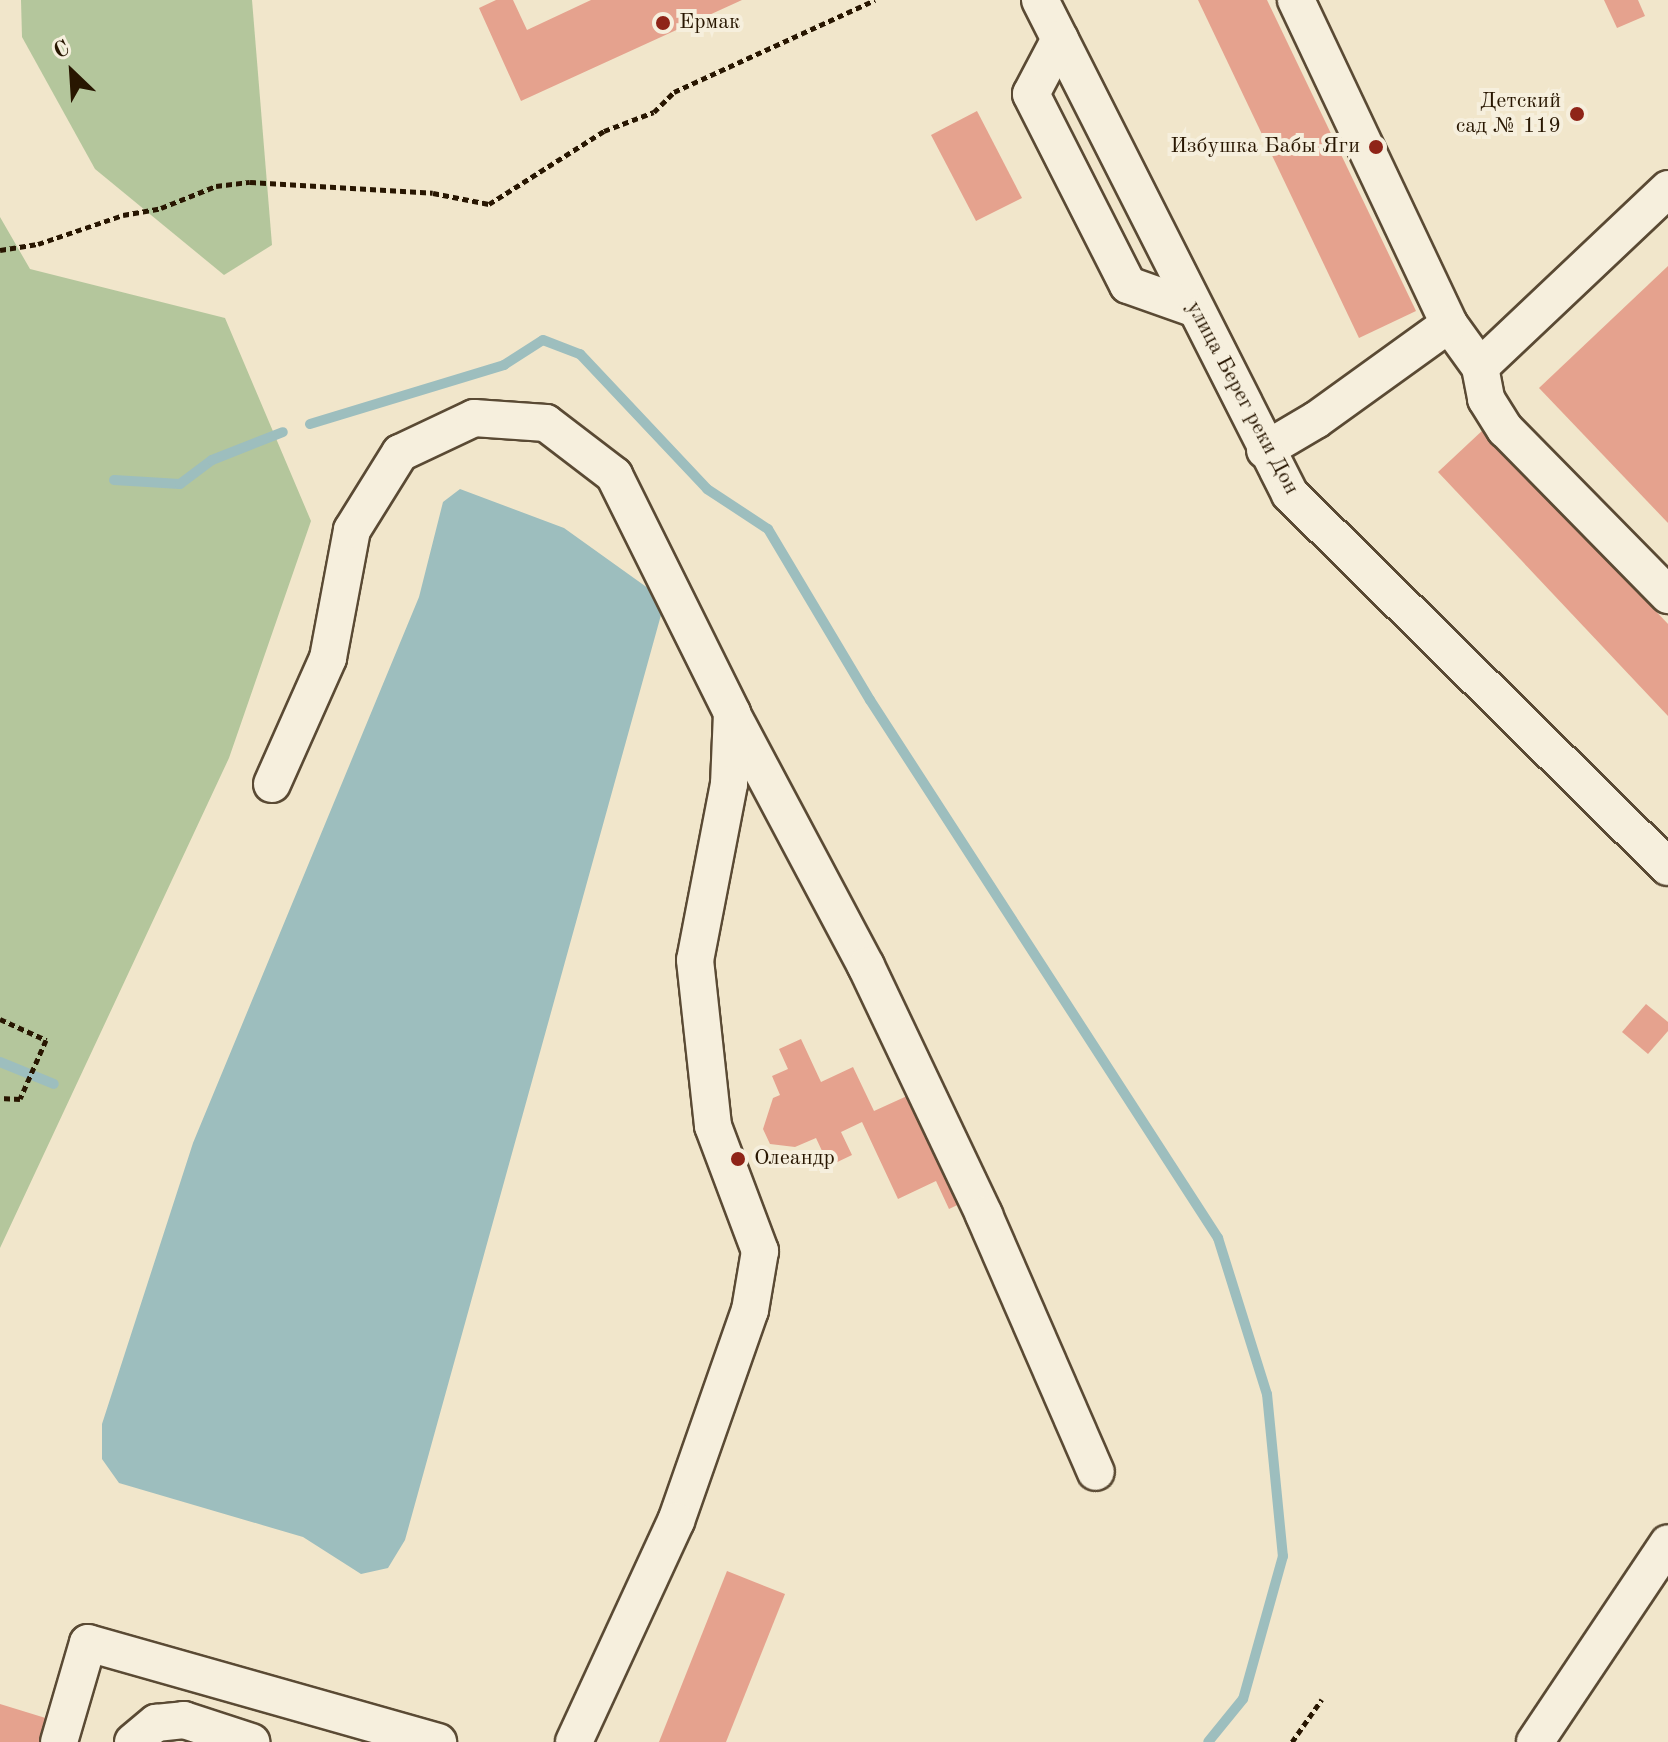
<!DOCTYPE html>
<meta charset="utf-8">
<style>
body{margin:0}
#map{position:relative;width:1668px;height:1742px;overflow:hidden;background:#f1e6cb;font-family:"Old Standard TT",serif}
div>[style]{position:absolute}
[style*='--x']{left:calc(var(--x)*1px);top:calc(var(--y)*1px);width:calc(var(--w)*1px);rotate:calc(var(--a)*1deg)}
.green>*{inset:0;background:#b4c69c}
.water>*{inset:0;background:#9dbebe}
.stream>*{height:10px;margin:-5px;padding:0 5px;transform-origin:5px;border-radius:5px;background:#9dbebe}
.building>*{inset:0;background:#e5a28e}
.path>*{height:5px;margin-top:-2.5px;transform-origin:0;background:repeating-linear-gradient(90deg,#281601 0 6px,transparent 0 10px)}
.roads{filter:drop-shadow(2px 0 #5a4a34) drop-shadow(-2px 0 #5a4a34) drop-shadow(0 2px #5a4a34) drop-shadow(0 -2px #5a4a34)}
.minor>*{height:36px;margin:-18px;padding:0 18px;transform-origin:18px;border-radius:18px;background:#f6efdd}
.dots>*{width:22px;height:22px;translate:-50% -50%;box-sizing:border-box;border:4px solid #f6efdd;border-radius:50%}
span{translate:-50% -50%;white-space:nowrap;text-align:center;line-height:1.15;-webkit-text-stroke:8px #f6efdd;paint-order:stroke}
.poi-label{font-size:22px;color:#281601}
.left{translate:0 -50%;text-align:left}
.right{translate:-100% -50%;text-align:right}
.street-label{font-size:22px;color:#281601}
.north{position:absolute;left:32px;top:32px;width:80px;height:80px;-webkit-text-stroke:6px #f6efdd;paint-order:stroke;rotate:335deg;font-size:22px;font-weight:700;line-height:32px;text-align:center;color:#281601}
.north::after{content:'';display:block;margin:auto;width:28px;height:36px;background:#281601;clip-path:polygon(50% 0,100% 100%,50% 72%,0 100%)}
</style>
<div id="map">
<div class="green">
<div style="clip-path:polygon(21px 0,252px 0,272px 245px,224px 275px,95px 169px,22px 37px)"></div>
<div style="clip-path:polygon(0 217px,30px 269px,225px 318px,311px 521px,229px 758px,0 1248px)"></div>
</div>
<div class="water">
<div style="clip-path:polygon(460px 489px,564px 528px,652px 591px,661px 615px,405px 1540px,388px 1568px,361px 1574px,303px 1537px,119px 1483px,102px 1459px,102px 1424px,193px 1143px,419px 597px,443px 502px)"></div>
</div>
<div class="stream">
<div style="--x:310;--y:424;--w:203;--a:-16.9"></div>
<div style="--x:504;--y:365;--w:46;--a:-32.7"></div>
<div style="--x:543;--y:340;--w:40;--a:21"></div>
<div style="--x:580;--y:354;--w:185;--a:46.7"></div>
<div style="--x:707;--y:489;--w:73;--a:33.3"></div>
<div style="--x:768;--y:529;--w:199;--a:59.2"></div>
<div style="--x:870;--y:700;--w:641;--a:57.1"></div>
<div style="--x:1218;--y:1238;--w:164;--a:72.6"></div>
<div style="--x:1267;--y:1394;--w:163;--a:84.4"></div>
<div style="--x:1283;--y:1556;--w:148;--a:105.6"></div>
<div style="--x:1243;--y:1699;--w:55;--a:129.1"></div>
<div style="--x:114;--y:480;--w:66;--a:3.5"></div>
<div style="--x:180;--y:484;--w:40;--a:-37"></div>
<div style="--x:212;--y:460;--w:76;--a:-21.5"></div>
<div style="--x:0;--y:1062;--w:58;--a:22.2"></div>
</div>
<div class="building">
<div style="clip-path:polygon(496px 0,513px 0,527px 30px,591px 0,742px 0,521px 101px,479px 8px)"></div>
<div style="clip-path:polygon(1198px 0,1267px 0,1416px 311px,1359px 338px)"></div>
<div style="clip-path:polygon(1604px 0,1638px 0,1645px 16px,1617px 28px)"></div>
<div style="clip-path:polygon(977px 111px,1022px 198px,976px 221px,931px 135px)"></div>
<div style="clip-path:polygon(1668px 266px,1668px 523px,1539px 388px)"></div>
<div style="clip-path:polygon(1484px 429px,1668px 624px,1668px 716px,1438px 472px)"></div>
<div style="clip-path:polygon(1646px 1004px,1668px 1022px,1668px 1031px,1648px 1054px,1622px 1032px)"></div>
<div style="clip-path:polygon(801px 1039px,821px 1082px,853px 1067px,874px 1111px,918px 1091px,968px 1200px,949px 1209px,936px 1181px,898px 1199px,862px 1122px,841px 1132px,852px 1155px,829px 1166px,816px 1138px,795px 1147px,770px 1144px,763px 1129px,773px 1098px,780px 1095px,772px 1076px,788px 1069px,779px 1049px)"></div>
<div style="clip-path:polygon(727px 1571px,785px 1594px,726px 1742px,659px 1742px)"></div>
<div style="clip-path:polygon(0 1704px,52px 1720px,46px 1742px,0 1742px)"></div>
</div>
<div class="path">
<div style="--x:0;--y:250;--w:38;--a:-9"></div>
<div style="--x:38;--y:244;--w:90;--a:-18.8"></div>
<div style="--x:123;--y:215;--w:39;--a:-10"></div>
<div style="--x:161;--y:208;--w:59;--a:-21.8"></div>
<div style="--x:216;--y:186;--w:34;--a:-7"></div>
<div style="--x:250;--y:182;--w:183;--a:3.4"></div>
<div style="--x:433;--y:193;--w:57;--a:11.1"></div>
<div style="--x:489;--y:204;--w:136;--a:-32.4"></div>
<div style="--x:604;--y:131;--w:53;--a:-20.8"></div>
<div style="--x:654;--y:112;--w:28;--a:-45"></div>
<div style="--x:674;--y:92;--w:221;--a:-24.6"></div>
<div style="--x:0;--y:1019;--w:51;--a:24.5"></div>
<div style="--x:46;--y:1040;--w:64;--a:113.8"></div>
<div style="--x:20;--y:1099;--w:20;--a:-177"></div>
<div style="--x:1292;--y:1742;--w:52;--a:-55.1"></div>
</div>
<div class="roads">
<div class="minor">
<div style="--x:1040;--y:0;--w:554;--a:63.16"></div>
<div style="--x:1290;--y:494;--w:531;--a:44.62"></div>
<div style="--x:1296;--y:0;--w:358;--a:64.7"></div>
<div style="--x:1449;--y:324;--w:53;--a:54.2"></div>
<div style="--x:1480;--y:367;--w:33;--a:79"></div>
<div style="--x:1486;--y:399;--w:36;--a:58"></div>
<div style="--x:1505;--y:429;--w:233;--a:45.5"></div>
<div style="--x:1060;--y:39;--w:62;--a:117.8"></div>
<div style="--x:1031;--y:94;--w:214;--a:63.1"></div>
<div style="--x:1128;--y:285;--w:69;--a:19.5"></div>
<div style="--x:1480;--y:367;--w:259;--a:-43.4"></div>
<div style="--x:1265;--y:450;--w:59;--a:-30.5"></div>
<div style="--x:1316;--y:420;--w:164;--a:-35.8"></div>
<div style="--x:732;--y:714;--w:285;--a:62"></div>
<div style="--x:866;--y:966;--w:276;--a:64.6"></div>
<div style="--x:984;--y:1215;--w:280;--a:66.5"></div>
<div style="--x:272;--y:784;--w:138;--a:-66"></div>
<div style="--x:328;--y:658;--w:130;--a:-79.4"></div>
<div style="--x:352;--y:530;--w:91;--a:-58.1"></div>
<div style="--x:400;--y:453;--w:82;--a:-25.3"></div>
<div style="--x:474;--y:418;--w:72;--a:4"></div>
<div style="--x:546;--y:423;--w:86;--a:37.4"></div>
<div style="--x:614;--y:475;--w:266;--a:63.6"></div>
<div style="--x:732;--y:713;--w:71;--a:92.4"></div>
<div style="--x:729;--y:784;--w:179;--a:100.9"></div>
<div style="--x:695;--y:960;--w:167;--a:83.8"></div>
<div style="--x:713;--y:1126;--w:134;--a:69.4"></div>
<div style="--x:760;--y:1251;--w:60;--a:99.6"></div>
<div style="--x:750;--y:1310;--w:224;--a:109.3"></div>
<div style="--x:676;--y:1521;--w:243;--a:114.8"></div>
<div style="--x:59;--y:1742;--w:103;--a:-73.7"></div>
<div style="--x:88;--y:1643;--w:364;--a:15.8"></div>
<div style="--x:133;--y:1742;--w:30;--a:-40"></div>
<div style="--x:156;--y:1723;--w:28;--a:-6"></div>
<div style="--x:184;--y:1720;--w:71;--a:18.2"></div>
<div style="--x:1535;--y:1742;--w:239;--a:-56.2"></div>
</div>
</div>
<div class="dots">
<div style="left:663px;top:23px;background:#8f2418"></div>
<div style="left:1577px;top:114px;background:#8f2418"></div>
<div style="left:1376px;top:147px;background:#8f2418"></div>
<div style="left:738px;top:1159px;background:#8f2418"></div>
</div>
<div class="poi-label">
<span class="left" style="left:679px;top:23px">Ермак</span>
<span class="right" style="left:1561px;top:114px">Детский<br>сад № 119</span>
<span class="right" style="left:1360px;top:147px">Избушка Бабы Яги</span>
<span class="left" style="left:754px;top:1159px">Олеандр</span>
</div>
<div class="street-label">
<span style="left:1242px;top:398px;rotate:62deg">улица Берег реки Дон</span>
</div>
<div class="north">С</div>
</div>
